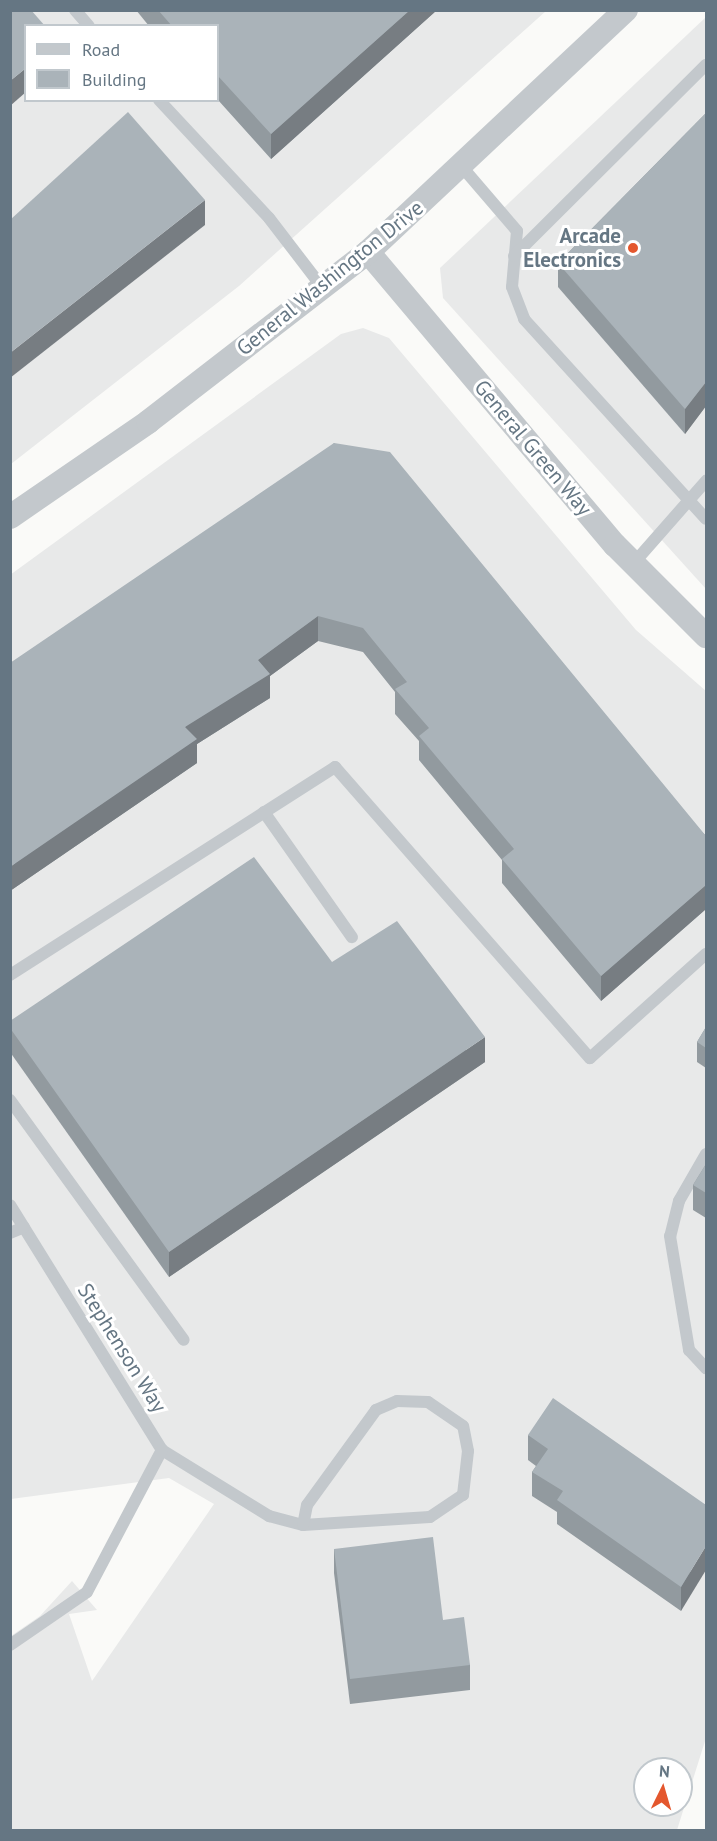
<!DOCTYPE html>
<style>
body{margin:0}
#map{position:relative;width:717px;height:1841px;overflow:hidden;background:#fafaf8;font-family:"PT Sans",sans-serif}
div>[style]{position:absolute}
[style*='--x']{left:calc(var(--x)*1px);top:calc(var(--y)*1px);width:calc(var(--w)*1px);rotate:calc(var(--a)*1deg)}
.built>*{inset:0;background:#e8e9e9}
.lane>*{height:12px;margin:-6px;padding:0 6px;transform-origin:6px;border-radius:6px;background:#c3c8cc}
.street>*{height:24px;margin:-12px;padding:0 12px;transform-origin:12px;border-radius:12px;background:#c3c8cc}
.wall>*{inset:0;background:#929a9f}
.shaded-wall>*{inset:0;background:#777d82}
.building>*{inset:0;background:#aab3b9}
.dots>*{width:16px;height:16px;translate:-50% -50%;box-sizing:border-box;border:3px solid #fff;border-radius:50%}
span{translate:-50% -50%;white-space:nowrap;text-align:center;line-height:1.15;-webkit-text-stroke:6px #fff;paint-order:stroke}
.poi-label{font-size:21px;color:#657683;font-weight:700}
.right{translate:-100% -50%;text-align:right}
.street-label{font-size:21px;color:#657683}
.frame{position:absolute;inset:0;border:12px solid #657683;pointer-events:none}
.legend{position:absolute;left:24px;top:24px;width:195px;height:78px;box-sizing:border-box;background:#fff;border:2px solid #c1c8cd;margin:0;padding:8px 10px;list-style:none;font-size:18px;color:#657683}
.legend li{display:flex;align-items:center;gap:12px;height:30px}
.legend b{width:30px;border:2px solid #c1c8cd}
.north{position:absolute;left:633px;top:1757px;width:60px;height:60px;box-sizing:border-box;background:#fff;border:2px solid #c1c8cd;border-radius:50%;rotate:5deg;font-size:16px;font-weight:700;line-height:24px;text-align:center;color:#657683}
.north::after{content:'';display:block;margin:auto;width:21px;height:27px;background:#e4572e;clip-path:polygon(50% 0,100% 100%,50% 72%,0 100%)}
</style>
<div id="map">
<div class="built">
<div style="clip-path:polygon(evenodd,11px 11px,546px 11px,239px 286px,11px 464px,11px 11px,26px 26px,218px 26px,218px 100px,26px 100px,26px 26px)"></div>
<div style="clip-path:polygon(706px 17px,706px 589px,443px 298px,440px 268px)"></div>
<div style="clip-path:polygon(evenodd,363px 328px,389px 338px,636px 630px,706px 691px,706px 1738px,677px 1830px,11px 1830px,11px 1636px,40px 1616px,72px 1581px,97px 1610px,69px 1614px,92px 1681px,214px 1504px,169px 1478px,11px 1499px,10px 575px,341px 334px,363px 328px,645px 1769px,681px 1769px,681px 1805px,645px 1805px,645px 1769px)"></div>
</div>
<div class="lane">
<div style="--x:75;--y:10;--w:21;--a:49"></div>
<div style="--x:159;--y:100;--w:161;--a:47"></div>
<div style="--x:269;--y:218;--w:87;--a:52.5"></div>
<div style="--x:463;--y:168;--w:83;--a:49.4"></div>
<div style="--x:517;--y:231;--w:56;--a:95.1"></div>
<div style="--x:512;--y:287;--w:34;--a:69"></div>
<div style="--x:524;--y:319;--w:270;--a:47.7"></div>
<div style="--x:514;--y:256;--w:271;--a:-44.9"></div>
<div style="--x:633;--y:564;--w:111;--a:-48.7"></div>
<div style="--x:264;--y:812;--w:153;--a:54.9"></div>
<div style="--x:10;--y:975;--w:386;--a:-32.6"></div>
<div style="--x:335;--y:767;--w:387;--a:48.8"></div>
<div style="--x:590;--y:1058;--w:156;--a:-41.9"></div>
<div style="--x:10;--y:1100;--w:296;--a:54.1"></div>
<div style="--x:706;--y:1154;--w:54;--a:119.9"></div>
<div style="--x:679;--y:1201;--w:36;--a:104"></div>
<div style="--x:670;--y:1236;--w:116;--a:80.5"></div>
<div style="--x:689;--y:1350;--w:25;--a:47"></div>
<div style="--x:10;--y:1205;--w:288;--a:58.2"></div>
<div style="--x:162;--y:1450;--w:126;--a:31.7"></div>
<div style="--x:269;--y:1516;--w:35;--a:15"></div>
<div style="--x:303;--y:1525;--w:127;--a:-3.6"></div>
<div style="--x:430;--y:1517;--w:40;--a:-34"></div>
<div style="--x:463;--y:1495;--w:44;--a:-83.5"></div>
<div style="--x:468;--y:1451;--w:25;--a:-101"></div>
<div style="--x:463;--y:1426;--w:42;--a:-145.6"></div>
<div style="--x:428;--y:1402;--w:31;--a:-178"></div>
<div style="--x:397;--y:1401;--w:23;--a:157"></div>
<div style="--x:376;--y:1410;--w:117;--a:126"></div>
<div style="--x:307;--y:1505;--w:20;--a:101"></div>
<div style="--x:10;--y:1233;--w:15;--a:-23"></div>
<div style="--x:10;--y:1645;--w:93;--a:-34.5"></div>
<div style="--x:87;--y:1592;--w:161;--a:-62.2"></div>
</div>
<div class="street">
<div style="--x:368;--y:252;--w:383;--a:49.9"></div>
<div style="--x:615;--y:545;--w:129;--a:45"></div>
<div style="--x:10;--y:517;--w:168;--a:-34.5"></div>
<div style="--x:148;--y:422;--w:278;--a:-37.7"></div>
<div style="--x:368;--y:252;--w:354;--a:-43.2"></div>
</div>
<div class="wall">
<div style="clip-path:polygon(136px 10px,437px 10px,271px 159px,218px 100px,218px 26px,149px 26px)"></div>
<div style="clip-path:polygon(706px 113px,706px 406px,685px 434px,558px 287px,558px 263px)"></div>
<div style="clip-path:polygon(334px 443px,706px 836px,706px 909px,601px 1001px,502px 883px,502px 860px,419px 760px,419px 741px,395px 714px,395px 692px,363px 652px,318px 641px,270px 676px,270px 698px,197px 744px,197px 763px,10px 891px)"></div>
<div style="clip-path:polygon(332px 962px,485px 1062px,169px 1277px,10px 1052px,10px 1021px)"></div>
<div style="clip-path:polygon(706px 1027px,706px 1068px,697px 1062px,697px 1042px)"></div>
<div style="clip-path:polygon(706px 1164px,706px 1218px,693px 1210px,693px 1185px)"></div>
<div style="clip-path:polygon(528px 1435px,706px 1505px,681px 1611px,557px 1524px,557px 1512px,532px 1496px,532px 1472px,536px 1466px,528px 1460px)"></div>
<div style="clip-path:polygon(334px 1549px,443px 1620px,470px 1665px,470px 1690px,350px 1704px,334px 1573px)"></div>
</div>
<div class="shaded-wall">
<div style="clip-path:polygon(410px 10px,437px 10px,271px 159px,271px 134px)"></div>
<div style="clip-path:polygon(26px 68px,26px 92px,10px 106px,10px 81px)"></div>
<div style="clip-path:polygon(205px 200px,205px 225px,10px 378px,10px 353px)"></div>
<div style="clip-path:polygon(706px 382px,706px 406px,685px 434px,685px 409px)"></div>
<div style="clip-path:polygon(318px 616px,318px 641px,270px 676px,270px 698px,197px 744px,197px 763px,10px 891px,10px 867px,185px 727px,258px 660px)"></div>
<div style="clip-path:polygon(706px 885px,706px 909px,601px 1001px,601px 976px)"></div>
<div style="clip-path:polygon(485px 1037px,485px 1062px,169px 1277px,169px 1252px)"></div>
<div style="clip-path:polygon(706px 1546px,706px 1570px,681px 1611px,681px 1587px)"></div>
</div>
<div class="building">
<div style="clip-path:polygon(10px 10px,31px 10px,45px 26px,26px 26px,26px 68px,10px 81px)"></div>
<div style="clip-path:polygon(158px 10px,410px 10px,271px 134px,218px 76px,218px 26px,172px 26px)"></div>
<div style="clip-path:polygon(128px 112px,205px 200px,10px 353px,10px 220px)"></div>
<div style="clip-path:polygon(706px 113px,706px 382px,685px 409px,558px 263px)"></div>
<div style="clip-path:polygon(334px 443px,390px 452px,706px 836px,706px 885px,601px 976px,502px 859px,514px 849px,419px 736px,429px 728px,395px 689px,407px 682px,363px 628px,318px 616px,258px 660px,270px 674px,185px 727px,197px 739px,10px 867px,10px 663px)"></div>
<div style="clip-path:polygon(254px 857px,332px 962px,397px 921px,485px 1037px,169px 1252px,10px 1028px,10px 1021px)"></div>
<div style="clip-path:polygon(706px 1027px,706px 1048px,697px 1042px)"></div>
<div style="clip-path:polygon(706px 1164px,706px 1193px,693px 1185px)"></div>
<div style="clip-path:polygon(553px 1398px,706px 1505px,706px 1546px,681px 1587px,557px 1500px,563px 1491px,532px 1472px,548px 1449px,528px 1435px)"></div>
<div style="clip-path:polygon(433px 1537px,443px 1620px,464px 1617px,470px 1665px,350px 1679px,334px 1549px)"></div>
</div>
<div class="dots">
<div style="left:633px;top:248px;background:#e4572e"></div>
</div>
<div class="poi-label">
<span class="right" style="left:621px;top:248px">Arcade<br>Electronics</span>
</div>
<div class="street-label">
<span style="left:330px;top:278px;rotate:-39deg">General Washington Drive</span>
<span style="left:533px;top:448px;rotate:50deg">General Green Way</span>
<span style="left:122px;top:1348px;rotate:58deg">Stephenson Way</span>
</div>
<div class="frame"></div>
<ul class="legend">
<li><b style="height:8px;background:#c3c8cc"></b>Road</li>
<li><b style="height:16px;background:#aab3b9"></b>Building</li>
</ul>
<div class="north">N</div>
</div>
